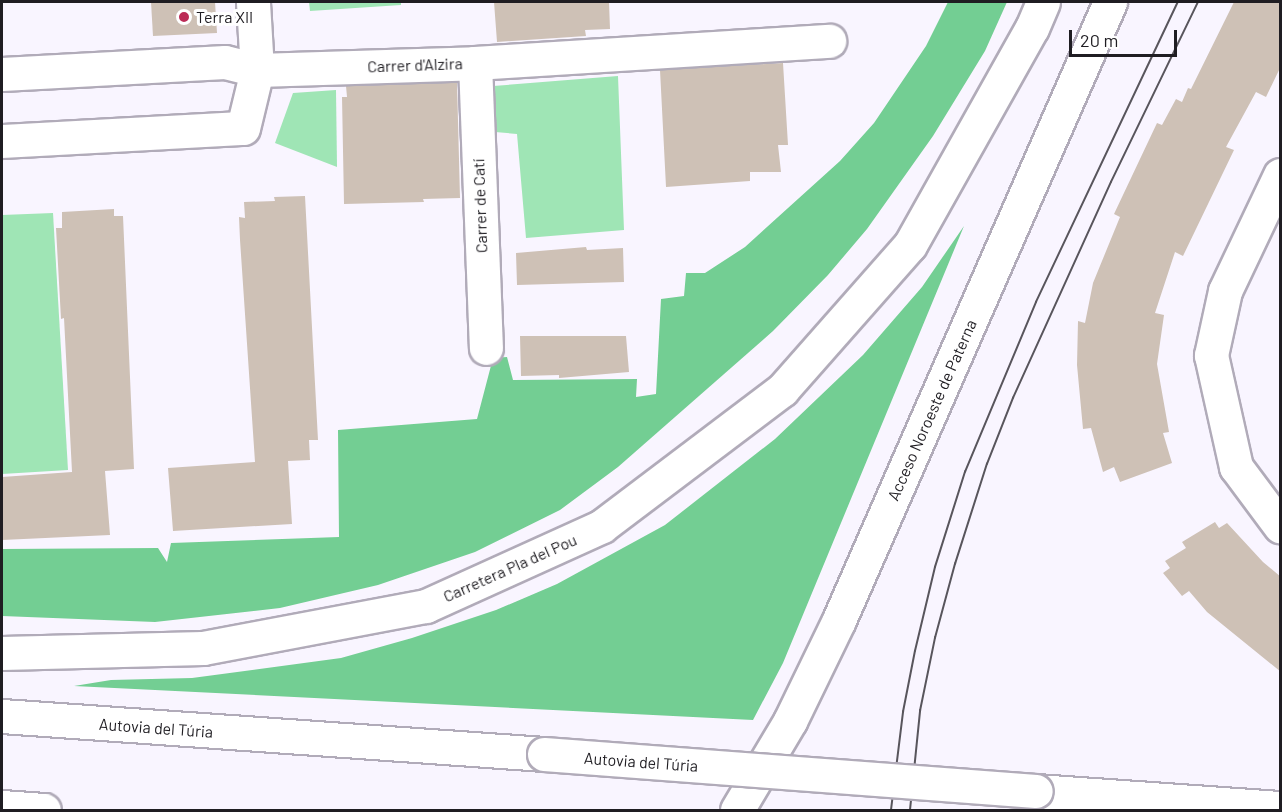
<!DOCTYPE html>
<meta charset="utf-8">
<style>
body{margin:0}
#map{position:relative;width:1282px;height:812px;overflow:hidden;background:#f9f5ff;font-family:Barlow,sans-serif}
div>[style]{position:absolute}
[style*='--x']{left:calc(var(--x)*1px);top:calc(var(--y)*1px);width:calc(var(--w)*1px);rotate:calc(var(--a)*1deg)}
.green>*{inset:0;background:#9fe5b5}
.forest>*{inset:0;background:#73ce93}
.building>*{inset:0;background:#cec1b6}
.roads{filter:drop-shadow(2px 0 #b1abb9) drop-shadow(-2px 0 #b1abb9) drop-shadow(0 2px #b1abb9) drop-shadow(0 -2px #b1abb9)}
.street>*{height:33px;margin:-16.5px;padding:0 16.5px;transform-origin:16.5px;border-radius:16.5px;background:#fff}
.primary>*{height:33px;margin:-16.5px;padding:0 16.5px;transform-origin:16.5px;border-radius:16.5px;background:#fff}
.highway>*{height:33px;margin:-16.5px;padding:0 16.5px;transform-origin:16.5px;border-radius:16.5px;background:#fff}
.tram>*{height:1.5px;margin:-0.75px;padding:0 0.75px;transform-origin:0.75px;border-radius:0.75px;background:#58555c}
.bridges{filter:drop-shadow(2px 0 #b1abb9) drop-shadow(-2px 0 #b1abb9) drop-shadow(0 2px #b1abb9) drop-shadow(0 -2px #b1abb9)}
.highway-bridge>*{height:33px;margin:-16.5px;padding:0 16.5px;transform-origin:16.5px;border-radius:16.5px;background:#fff}
.dots>*{width:16px;height:16px;translate:-50% -50%;box-sizing:border-box;border:3px solid #fff;border-radius:50%}
span{translate:-50% -50%;white-space:nowrap;text-align:center;line-height:1.15;-webkit-text-stroke:6px #fff;paint-order:stroke}
.poi-label{font-size:16px;color:#1f1d22}
.left{translate:0 -50%;text-align:left}
.street-label{font-size:16px;color:#1f1d22}
.frame{position:absolute;inset:0;border:3px solid #1f1d22;pointer-events:none}
.scale{position:absolute;left:1069px;top:30px;width:108px;height:27px;box-sizing:border-box;border:3px solid #1f1d22;border-top:0;padding-left:8px;font-size:18px;line-height:21px;white-space:nowrap;color:#1f1d22;-webkit-text-stroke:4px #fff;paint-order:stroke}
</style>
<div id="map">
<div class="green">
<div style="clip-path:polygon(309px 2px,401px 2px,401px 5px,310px 11px)"></div>
<div style="clip-path:polygon(618px 76px,624px 230px,526px 238px,517px 134px,495px 132px,493px 86px)"></div>
<div style="clip-path:polygon(336px 90px,337px 167px,275px 143px,293px 93px)"></div>
<div style="clip-path:polygon(53px 213px,68px 470px,2px 474px,2px 215px)"></div>
</div>
<div class="forest">
<div style="clip-path:polygon(948px 2px,1007px 2px,985px 51px,933px 136px,867px 229px,828px 275px,773px 331px,618px 467px,560px 510px,475px 552px,378px 585px,280px 608px,155px 622px,2px 616px,2px 549px,158px 548px,167px 562px,171px 543px,339px 537px,338px 430px,477px 419px,493px 358px,507px 357px,513px 380px,637px 379px,636px 397px,656px 394px,661px 299px,684px 296px,686px 273px,705px 273px,745px 247px,840px 161px,874px 123px,926px 46px)"></div>
<div style="clip-path:polygon(964px 226px,783px 663px,753px 720px,74px 686px,111px 680px,192px 678px,341px 658px,412px 638px,496px 610px,557px 584px,665px 525px,775px 439px,863px 355px,922px 287px)"></div>
</div>
<div class="building">
<div style="clip-path:polygon(151px 2px,215px 2px,217px 33px,153px 36px)"></div>
<div style="clip-path:polygon(494px 2px,609px 2px,610px 29px,585px 30px,586px 36px,497px 42px)"></div>
<div style="clip-path:polygon(1234px 2px,1281px 2px,1281px 66px,1266px 97px,1256px 92px,1226px 147px,1234px 150px,1183px 256px,1175px 252px,1155px 313px,1164px 315px,1157px 364px,1169px 432px,1163px 433px,1172px 463px,1120px 482px,1114px 467px,1103px 472px,1091px 428px,1083px 429px,1077px 365px,1078px 321px,1085px 323px,1093px 283px,1120px 217px,1114px 214px,1157px 123px,1162px 125px,1176px 99px,1182px 102px,1188px 88px,1191px 89px)"></div>
<div style="clip-path:polygon(783px 63px,788px 145px,778px 145px,781px 172px,750px 172px,750px 181px,666px 187px,660px 70px)"></div>
<div style="clip-path:polygon(457px 82px,460px 198px,423px 199px,424px 202px,344px 204px,342px 97px,347px 97px,346px 86px)"></div>
<div style="clip-path:polygon(305px 196px,318px 440px,309px 440px,310px 460px,288px 461px,292px 524px,173px 531px,168px 468px,255px 462px,240px 240px,239px 217px,245px 218px,244px 202px,275px 201px,274px 197px)"></div>
<div style="clip-path:polygon(114px 209px,114px 216px,123px 216px,134px 469px,105px 471px,110px 535px,2px 540px,2px 477px,72px 472px,64px 318px,61px 319px,56px 228px,62px 228px,62px 212px)"></div>
<div style="clip-path:polygon(586px 247px,587px 250px,623px 248px,624px 282px,517px 285px,516px 253px)"></div>
<div style="clip-path:polygon(520px 336px,626px 336px,629px 372px,559px 378px,559px 375px,521px 376px)"></div>
<div style="clip-path:polygon(1215px 522px,1219px 528px,1227px 523px,1263px 562px,1281px 577px,1281px 672px,1207px 612px,1189px 591px,1182px 596px,1163px 573px,1170px 568px,1165px 561px,1186px 548px,1182px 542px)"></div>
</div>
<div class="roads">
<div class="street">
<div style="--x:475;--y:63;--w:285;--a:87.8"></div>
<div style="--x:2;--y:74;--w:223;--a:-3.1"></div>
<div style="--x:225;--y:62;--w:33;--a:14"></div>
<div style="--x:257;--y:70;--w:218;--a:-1.8"></div>
<div style="--x:475;--y:63;--w:355;--a:-3.6"></div>
<div style="--x:2;--y:141;--w:241;--a:-3.1"></div>
<div style="--x:243;--y:128;--w:60;--a:-76.4"></div>
<div style="--x:257;--y:70;--w:68;--a:-93.4"></div>
<div style="--x:1280;--y:175;--w:128;--a:115.4"></div>
<div style="--x:1225;--y:291;--w:66;--a:102.3"></div>
<div style="--x:1211;--y:355;--w:115;--a:77.4"></div>
<div style="--x:1236;--y:467;--w:74;--a:53.3"></div>
</div>
<div class="primary">
<div style="--x:2;--y:653;--w:201;--a:-1.4"></div>
<div style="--x:203;--y:648;--w:227;--a:-10.7"></div>
<div style="--x:426;--y:606;--w:193;--a:-24.4"></div>
<div style="--x:602;--y:526;--w:226;--a:-37.1"></div>
<div style="--x:782;--y:390;--w:193;--a:-48.6"></div>
<div style="--x:910;--y:245;--w:249;--a:-60.7"></div>
<div style="--x:1032;--y:28;--w:28;--a:-67"></div>
<div style="--x:737;--y:810;--w:104;--a:-59.2"></div>
<div style="--x:790;--y:721;--w:112;--a:-64.1"></div>
<div style="--x:839;--y:620;--w:675;--a:-66.32"></div>
</div>
<div class="highway">
<div style="--x:2;--y:716;--w:543;--a:4.01"></div>
<div style="--x:1036;--y:791;--w:245;--a:4"></div>
<div style="--x:2;--y:807;--w:42;--a:4.1"></div>
</div>
</div>
<div class="tram">
<div style="--x:891;--y:810;--w:99;--a:-83"></div>
<div style="--x:903;--y:712;--w:62;--a:-78.9"></div>
<div style="--x:915;--y:651;--w:86;--a:-76.6"></div>
<div style="--x:935;--y:567;--w:100;--a:-72.5"></div>
<div style="--x:965;--y:472;--w:184;--a:-67.3"></div>
<div style="--x:1036;--y:302;--w:332;--a:-64.7"></div>
<div style="--x:910;--y:810;--w:100;--a:-84.2"></div>
<div style="--x:920;--y:711;--w:75;--a:-78.4"></div>
<div style="--x:935;--y:638;--w:77;--a:-74.9"></div>
<div style="--x:955;--y:564;--w:105;--a:-72.3"></div>
<div style="--x:987;--y:464;--w:71;--a:-68.5"></div>
<div style="--x:1013;--y:398;--w:237;--a:-65.6"></div>
<div style="--x:1111;--y:182;--w:200;--a:-64.2"></div>
</div>
<div class="bridges">
<div class="highway-bridge">
<div style="--x:544;--y:754;--w:493;--a:4.3"></div>
</div>
</div>
<div class="dots">
<div style="left:184px;top:17px;background:#bb2b56"></div>
</div>
<div class="poi-label">
<span class="left" style="left:196px;top:17px">Terra XII</span>
</div>
<div class="street-label">
<span style="left:415px;top:65px;rotate:-2deg">Carrer d'Alzira</span>
<span style="left:480px;top:206px;rotate:-92deg">Carrer de Catí</span>
<span style="left:932px;top:410px;rotate:-66deg">Acceso Noroeste de Paterna</span>
<span style="left:510px;top:568px;rotate:-24deg">Carretera Pla del Pou</span>
<span style="left:156px;top:728px;rotate:4deg">Autovia del Túria</span>
<span style="left:641px;top:762px;rotate:4deg">Autovia del Túria</span>
</div>
<div class="frame"></div>
<div class="scale">20 m</div>
</div>
